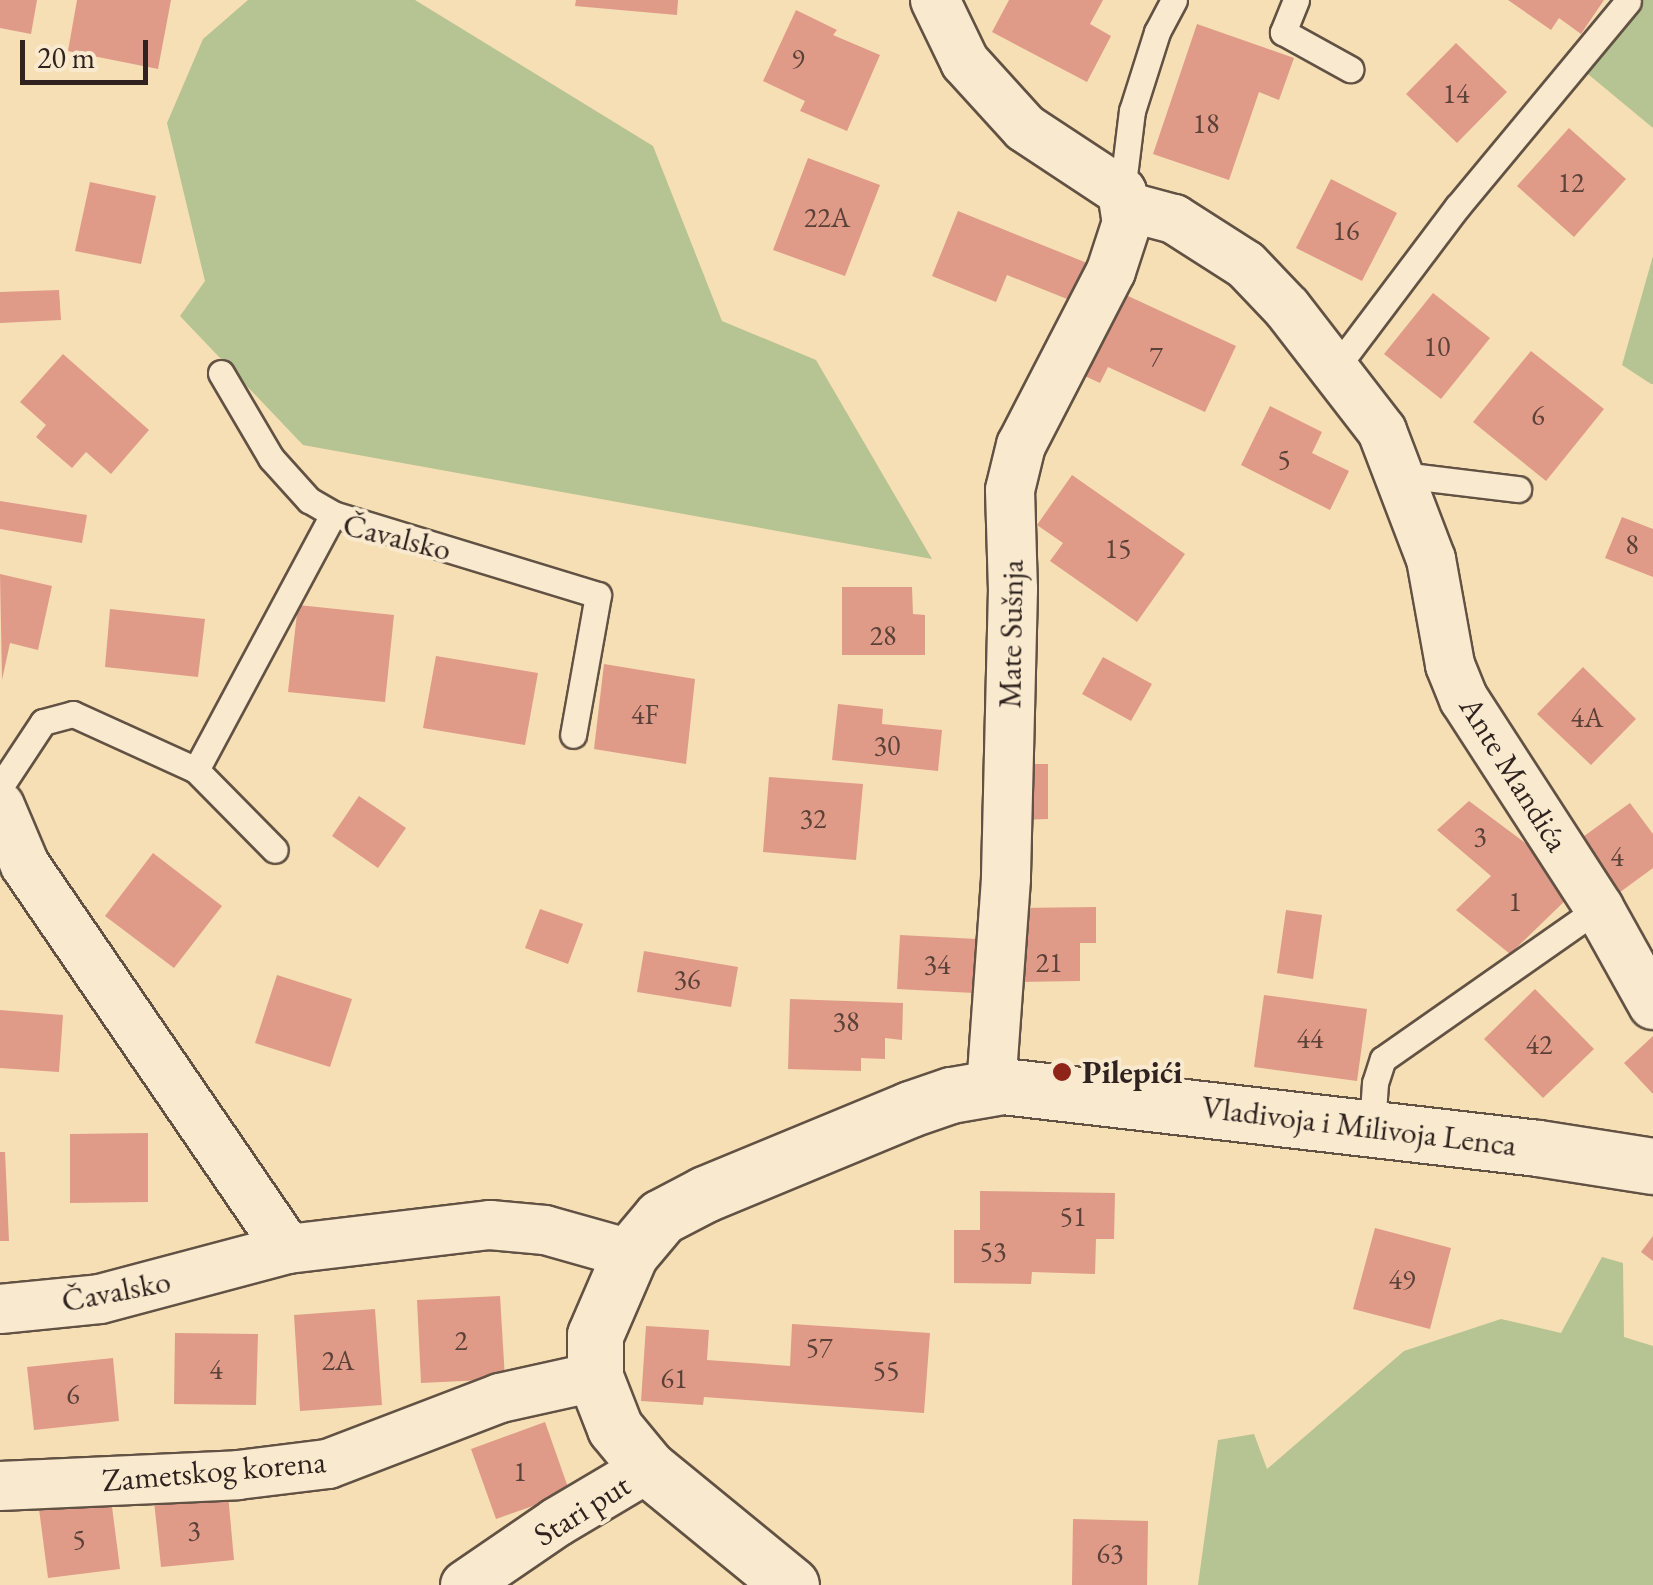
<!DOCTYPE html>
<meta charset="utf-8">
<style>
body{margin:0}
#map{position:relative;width:1653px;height:1585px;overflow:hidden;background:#f6dfb5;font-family:"EB Garamond",serif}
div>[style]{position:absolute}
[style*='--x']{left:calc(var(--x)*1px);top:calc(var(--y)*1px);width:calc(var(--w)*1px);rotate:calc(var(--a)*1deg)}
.green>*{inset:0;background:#b6c393}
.building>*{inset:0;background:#df9b88}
.roads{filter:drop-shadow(2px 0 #625244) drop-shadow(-2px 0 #625244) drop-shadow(0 2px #625244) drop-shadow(0 -2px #625244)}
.service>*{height:25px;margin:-12.5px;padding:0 12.5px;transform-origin:12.5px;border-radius:12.5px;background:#f9eacf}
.minor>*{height:48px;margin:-24px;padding:0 24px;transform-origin:24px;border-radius:24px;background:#f9eacf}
.tertiary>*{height:55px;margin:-27.5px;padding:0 27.5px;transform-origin:27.5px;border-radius:27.5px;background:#f9eacf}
.dots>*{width:28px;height:28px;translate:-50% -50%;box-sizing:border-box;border:5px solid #f9eacf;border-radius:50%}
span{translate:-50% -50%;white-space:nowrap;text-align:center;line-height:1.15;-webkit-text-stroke:8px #f9eacf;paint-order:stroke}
.number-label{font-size:28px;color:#5c4139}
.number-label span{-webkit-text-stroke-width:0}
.street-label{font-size:32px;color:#30231f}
.poi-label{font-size:32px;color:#30231f;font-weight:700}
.left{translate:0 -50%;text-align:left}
.scale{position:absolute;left:20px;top:40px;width:128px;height:45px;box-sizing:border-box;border:5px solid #30231f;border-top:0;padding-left:12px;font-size:30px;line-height:35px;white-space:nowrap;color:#30231f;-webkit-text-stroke:8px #f9eacf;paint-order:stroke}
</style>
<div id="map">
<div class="green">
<div style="clip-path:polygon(248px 0,415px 0,653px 146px,722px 321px,816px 360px,932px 559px,303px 445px,180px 316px,205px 281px,167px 123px,203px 39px)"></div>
<div style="clip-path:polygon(1616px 0,1653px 0,1653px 128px,1571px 60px)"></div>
<div style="clip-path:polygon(1653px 256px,1653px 384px,1651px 384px,1622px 365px)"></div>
<div style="clip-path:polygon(1602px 1257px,1623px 1263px,1624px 1337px,1653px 1346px,1653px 1585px,1198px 1585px,1218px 1440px,1254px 1434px,1267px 1469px,1404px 1351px,1501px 1319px,1561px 1333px)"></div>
</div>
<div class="building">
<div style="clip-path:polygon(0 0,37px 0,31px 34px,0 28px)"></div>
<div style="clip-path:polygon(77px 0,171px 0,158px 69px,68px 51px)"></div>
<div style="clip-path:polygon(576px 0,678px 0,677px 15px,575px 6px)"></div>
<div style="clip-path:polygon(1009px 0,1103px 0,1090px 24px,1111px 36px,1087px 82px,992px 32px)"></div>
<div style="clip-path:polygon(1508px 0,1604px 0,1581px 34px,1559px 18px,1551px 30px)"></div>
<div style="clip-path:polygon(796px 10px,837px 30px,833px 35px,880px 55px,847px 131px,800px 111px,805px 101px,763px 81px)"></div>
<div style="clip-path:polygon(1197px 24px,1294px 58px,1279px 100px,1259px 92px,1229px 180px,1153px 154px)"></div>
<div style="clip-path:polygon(1456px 43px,1507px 92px,1457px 143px,1406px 94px)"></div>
<div style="clip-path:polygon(1569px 128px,1626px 179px,1574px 237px,1517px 186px)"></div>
<div style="clip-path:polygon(808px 158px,880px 185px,845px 276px,773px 250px)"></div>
<div style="clip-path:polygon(1331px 179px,1397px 213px,1362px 281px,1296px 248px)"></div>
<div style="clip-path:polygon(90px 182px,156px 196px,141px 264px,75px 251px)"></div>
<div style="clip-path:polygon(958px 211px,1087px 263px,1072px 301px,1007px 275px,996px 302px,932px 276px)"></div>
<div style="clip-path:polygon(1113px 289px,1236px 346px,1205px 412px,1108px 367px,1100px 383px,1074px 371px)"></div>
<div style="clip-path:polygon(59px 290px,61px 320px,0 323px,0 292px)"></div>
<div style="clip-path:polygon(1433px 293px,1490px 338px,1441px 399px,1384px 354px)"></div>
<div style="clip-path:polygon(1531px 351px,1604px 409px,1546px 481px,1473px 422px)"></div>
<div style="clip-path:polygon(63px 354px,149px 430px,111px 474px,86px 452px,72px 468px,36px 437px,46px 425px,20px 402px)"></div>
<div style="clip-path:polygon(1270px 406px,1322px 432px,1312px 453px,1349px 471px,1330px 510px,1241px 465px)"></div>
<div style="clip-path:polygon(1072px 475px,1185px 554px,1137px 622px,1050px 561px,1063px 543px,1037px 525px)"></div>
<div style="clip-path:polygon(0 501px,87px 515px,82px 543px,0 529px)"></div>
<div style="clip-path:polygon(1622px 517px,1653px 529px,1653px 577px,1605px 558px)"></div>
<div style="clip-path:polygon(0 574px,52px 586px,38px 650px,10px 643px,2px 680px)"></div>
<div style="clip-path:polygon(842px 587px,912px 587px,913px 614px,925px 615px,925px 655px,842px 655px)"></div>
<div style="clip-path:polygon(298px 605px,394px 615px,385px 702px,288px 692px)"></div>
<div style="clip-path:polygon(110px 609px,205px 619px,198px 677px,105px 667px)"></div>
<div style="clip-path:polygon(436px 656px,538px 673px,525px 745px,423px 728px)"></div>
<div style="clip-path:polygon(1103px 657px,1152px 684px,1131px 721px,1082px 694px)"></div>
<div style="clip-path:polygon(604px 664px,695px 679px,686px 764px,594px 749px)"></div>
<div style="clip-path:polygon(1583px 667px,1636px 719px,1591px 765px,1537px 714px)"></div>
<div style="clip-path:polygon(838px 704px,883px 709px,882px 724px,942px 730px,938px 771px,832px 760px)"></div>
<div style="clip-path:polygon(1017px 764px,1048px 764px,1048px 819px,1017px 820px)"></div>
<div style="clip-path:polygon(769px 777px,863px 784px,856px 860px,763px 852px)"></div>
<div style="clip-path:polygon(359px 796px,406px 828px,378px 868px,332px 836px)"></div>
<div style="clip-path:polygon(1469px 801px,1524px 842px,1574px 892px,1510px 954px,1456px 910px,1491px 876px,1437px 830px)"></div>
<div style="clip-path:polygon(1630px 803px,1653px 834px,1653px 868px,1612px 898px,1573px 844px)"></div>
<div style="clip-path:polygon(153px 853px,222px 906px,174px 968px,105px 916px)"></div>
<div style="clip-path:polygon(1096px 907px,1096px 943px,1080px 943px,1080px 981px,1018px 982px,1018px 908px)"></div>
<div style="clip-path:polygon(540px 909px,583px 924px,568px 964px,525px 948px)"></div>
<div style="clip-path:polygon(1286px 910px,1322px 915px,1313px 979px,1277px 973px)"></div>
<div style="clip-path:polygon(900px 935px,977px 939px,974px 993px,897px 989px)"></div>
<div style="clip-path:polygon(644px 951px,738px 967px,731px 1007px,637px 992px)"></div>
<div style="clip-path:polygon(277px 975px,352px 999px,330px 1067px,255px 1043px)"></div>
<div style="clip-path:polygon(1535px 989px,1594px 1049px,1543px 1098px,1484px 1039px)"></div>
<div style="clip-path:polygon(1264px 995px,1367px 1009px,1357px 1081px,1254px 1067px)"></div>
<div style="clip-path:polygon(790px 999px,903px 1003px,902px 1040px,885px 1038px,885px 1059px,861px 1058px,861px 1071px,788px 1069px)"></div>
<div style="clip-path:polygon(0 1010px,63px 1015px,59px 1072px,0 1068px)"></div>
<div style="clip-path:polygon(1653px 1036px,1653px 1094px,1624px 1063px)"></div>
<div style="clip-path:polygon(148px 1133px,148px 1202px,70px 1203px,70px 1134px)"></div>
<div style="clip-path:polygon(0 1152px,5px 1152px,9px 1241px,0 1241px)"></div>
<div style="clip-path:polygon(980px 1191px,1115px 1193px,1114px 1239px,1096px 1239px,1095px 1274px,1032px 1272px,1031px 1284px,954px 1283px,954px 1230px,980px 1230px)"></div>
<div style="clip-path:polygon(1375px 1228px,1451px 1248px,1430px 1329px,1353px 1309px)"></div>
<div style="clip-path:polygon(1653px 1236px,1653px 1261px,1641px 1252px)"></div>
<div style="clip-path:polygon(500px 1296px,505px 1379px,421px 1383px,417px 1300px)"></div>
<div style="clip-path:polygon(375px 1309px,382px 1405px,300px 1411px,294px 1315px)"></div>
<div style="clip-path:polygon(792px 1324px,930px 1333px,924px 1413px,704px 1397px,703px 1405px,641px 1401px,646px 1326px,709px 1330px,707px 1360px,790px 1366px)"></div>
<div style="clip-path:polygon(175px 1333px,258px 1334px,256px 1405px,174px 1404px)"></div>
<div style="clip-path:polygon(113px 1358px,119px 1421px,34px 1430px,27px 1367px)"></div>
<div style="clip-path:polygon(545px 1422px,570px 1493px,496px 1519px,471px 1449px)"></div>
<div style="clip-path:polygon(228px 1494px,234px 1560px,161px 1567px,154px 1501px)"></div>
<div style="clip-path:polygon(111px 1499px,120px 1569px,48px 1578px,39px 1509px)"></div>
<div style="clip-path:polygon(1073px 1519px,1148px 1521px,1147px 1585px,1072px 1585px)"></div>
</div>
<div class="roads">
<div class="service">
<div style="--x:1296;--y:0;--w:35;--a:112"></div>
<div style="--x:1283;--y:32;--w:77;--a:28.9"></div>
<div style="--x:1122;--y:192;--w:82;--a:-83"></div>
<div style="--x:1132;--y:111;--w:83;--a:-72.4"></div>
<div style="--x:1157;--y:32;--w:36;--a:-62"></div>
<div style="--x:1335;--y:369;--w:204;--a:-53"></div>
<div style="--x:1458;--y:206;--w:266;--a:-50.3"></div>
<div style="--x:221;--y:373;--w:99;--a:59.5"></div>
<div style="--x:271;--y:458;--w:57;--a:47.9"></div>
<div style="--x:309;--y:500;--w:28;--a:30"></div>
<div style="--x:1402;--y:475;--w:117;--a:6.9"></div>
<div style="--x:196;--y:770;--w:112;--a:45.4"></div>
<div style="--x:0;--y:787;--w:78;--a:-56.5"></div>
<div style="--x:43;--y:722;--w:31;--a:-15"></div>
<div style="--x:73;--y:714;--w:135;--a:24.5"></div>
<div style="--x:196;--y:770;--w:290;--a:-61.8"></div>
<div style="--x:333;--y:514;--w:277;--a:17"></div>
<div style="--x:598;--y:595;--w:142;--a:100.1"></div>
<div style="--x:1372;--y:1128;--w:45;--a:-86.2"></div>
<div style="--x:1375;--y:1083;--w:25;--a:-72"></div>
<div style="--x:1383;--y:1059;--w:264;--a:-35"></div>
</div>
<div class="minor">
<div style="--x:935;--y:0;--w:69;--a:64.2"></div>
<div style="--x:965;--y:62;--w:89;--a:47.7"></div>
<div style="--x:1025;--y:128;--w:116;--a:33.4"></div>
<div style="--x:1122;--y:192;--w:30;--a:81"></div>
<div style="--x:1127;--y:222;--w:52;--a:108.1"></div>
<div style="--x:1111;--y:271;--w:196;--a:117.3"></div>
<div style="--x:1021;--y:445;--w:46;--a:103.7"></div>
<div style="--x:1010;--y:490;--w:99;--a:88.3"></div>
<div style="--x:1013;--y:589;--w:290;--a:91.4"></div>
<div style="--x:1006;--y:879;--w:209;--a:94.1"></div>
<div style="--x:1125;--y:206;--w:51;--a:14.9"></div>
<div style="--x:1174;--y:219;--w:85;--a:32.6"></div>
<div style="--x:1246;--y:265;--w:59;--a:46.4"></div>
<div style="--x:1287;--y:308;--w:155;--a:52.3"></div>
<div style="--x:1382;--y:431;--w:137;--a:69.1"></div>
<div style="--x:1431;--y:559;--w:108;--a:79.8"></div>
<div style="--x:1450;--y:665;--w:37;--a:68"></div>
<div style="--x:1464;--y:699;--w:249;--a:57.1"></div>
<div style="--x:1599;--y:908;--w:111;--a:60.9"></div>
<div style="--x:0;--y:806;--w:64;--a:67"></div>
<div style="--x:25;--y:865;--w:465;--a:55.6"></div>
<div style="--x:0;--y:1309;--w:100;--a:-5.7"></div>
<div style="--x:100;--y:1299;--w:195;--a:-14.9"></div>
<div style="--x:288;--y:1249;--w:203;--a:-6.8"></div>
<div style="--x:490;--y:1225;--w:55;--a:5.2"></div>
<div style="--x:545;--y:1230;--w:88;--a:15.8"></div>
<div style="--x:0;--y:1486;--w:238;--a:-2.6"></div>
<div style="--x:238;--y:1475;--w:91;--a:-7"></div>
<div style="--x:328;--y:1464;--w:184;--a:-21"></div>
<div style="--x:500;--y:1398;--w:97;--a:-12.5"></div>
<div style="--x:465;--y:1585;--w:112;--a:-34.4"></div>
<div style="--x:557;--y:1522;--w:106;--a:-30.7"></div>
</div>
<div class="tertiary">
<div style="--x:791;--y:1585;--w:185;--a:-140.7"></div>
<div style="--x:648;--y:1468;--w:52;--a:-129.5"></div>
<div style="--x:615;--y:1428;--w:55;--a:-111.4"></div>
<div style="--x:595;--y:1377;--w:42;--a:-90"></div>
<div style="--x:595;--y:1335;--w:88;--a:-66.6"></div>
<div style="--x:630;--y:1254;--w:48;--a:-50"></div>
<div style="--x:661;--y:1217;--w:50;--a:-27.6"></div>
<div style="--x:705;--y:1194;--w:222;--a:-22.5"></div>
<div style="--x:910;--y:1109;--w:43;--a:-18.9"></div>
<div style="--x:951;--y:1095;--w:53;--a:-9.8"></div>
<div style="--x:1003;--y:1086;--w:539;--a:6.61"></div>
<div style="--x:1538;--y:1148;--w:116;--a:8.9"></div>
</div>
</div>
<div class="dots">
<div style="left:1062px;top:1072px;background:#8f2418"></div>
</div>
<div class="number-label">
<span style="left:798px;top:58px">9</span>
<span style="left:1456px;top:93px">14</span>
<span style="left:1206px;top:123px">18</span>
<span style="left:1571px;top:182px">12</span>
<span style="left:827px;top:217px">22A</span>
<span style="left:1346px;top:230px">16</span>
<span style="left:1437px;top:346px">10</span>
<span style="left:1156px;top:356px">7</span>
<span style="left:1538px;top:415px">6</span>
<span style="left:1284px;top:459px">5</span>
<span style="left:1632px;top:544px">8</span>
<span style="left:1118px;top:548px">15</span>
<span style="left:883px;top:635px">28</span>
<span style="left:645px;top:714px">4F</span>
<span style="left:1587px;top:717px">4A</span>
<span style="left:887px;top:745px">30</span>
<span style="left:813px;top:818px">32</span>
<span style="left:1480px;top:836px">3</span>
<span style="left:1617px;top:856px">4</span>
<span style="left:1515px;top:901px">1</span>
<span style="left:1049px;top:962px">21</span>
<span style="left:937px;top:964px">34</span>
<span style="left:687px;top:979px">36</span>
<span style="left:846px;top:1021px">38</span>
<span style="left:1310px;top:1038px">44</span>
<span style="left:1539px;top:1044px">42</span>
<span style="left:1073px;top:1216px">51</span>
<span style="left:993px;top:1251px">53</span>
<span style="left:1402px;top:1279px">49</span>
<span style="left:461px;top:1340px">2</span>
<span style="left:819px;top:1347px">57</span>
<span style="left:338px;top:1360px">2A</span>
<span style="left:216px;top:1369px">4</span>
<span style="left:886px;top:1370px">55</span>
<span style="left:674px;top:1378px">61</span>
<span style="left:73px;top:1394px">6</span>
<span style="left:520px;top:1471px">1</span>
<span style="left:194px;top:1530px">3</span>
<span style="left:79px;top:1539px">5</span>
<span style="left:1110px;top:1553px">63</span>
</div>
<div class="street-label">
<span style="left:397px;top:537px;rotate:14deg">Čavalsko</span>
<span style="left:1011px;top:634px;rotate:-89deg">Mate Sušnja</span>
<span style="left:1514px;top:774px;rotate:58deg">Ante Mandića</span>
<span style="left:1359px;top:1126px;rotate:7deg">Vladivoja i Milivoja Lenca</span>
<span style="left:116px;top:1291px;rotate:-11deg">Čavalsko</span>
<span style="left:214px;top:1471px;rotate:-5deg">Zametskog korena</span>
<span style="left:582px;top:1510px;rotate:-32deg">Stari put</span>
</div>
<div class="poi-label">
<span class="left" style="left:1082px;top:1072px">Pilepići</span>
</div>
<div class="scale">20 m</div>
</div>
